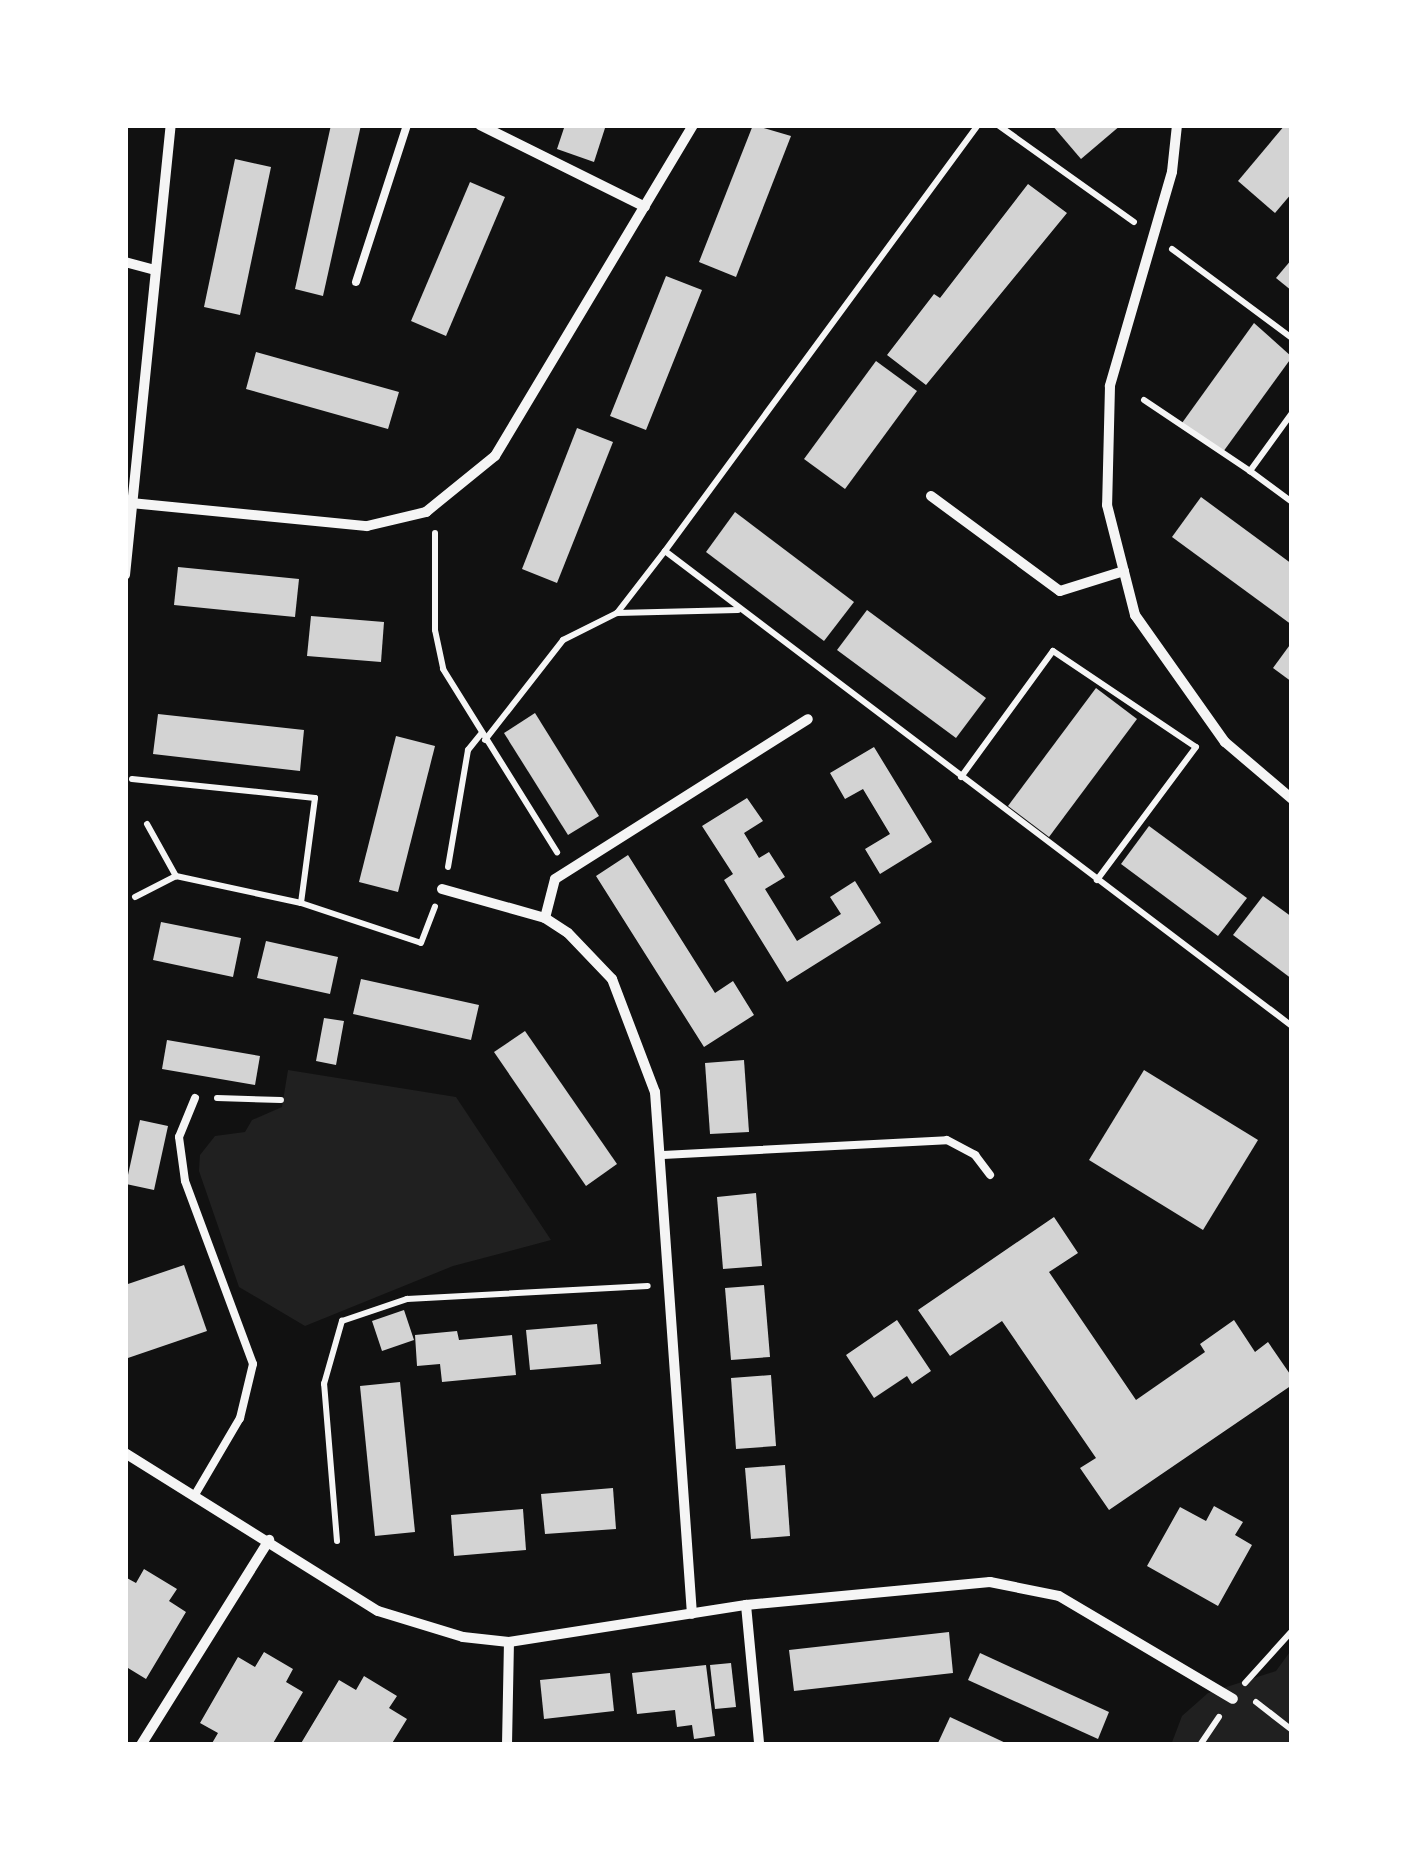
<!DOCTYPE html>
<style>
body{margin:0}
#map{position:relative;width:1417px;height:1870px;overflow:hidden;background:#111;font-family:Rubik,sans-serif}
div>[style]{position:absolute}
[style*='--x']{left:calc(var(--x)*1px);top:calc(var(--y)*1px);width:calc(var(--w)*1px);rotate:calc(var(--a)*1deg)}
.green>*{inset:0;background:#202020}
.building>*{inset:0;background:#d3d3d3}
.path>*{height:6px;margin:-3px;padding:0 3px;transform-origin:3px;border-radius:3px;background:#f5f5f5}
.service>*{height:8px;margin:-4px;padding:0 4px;transform-origin:4px;border-radius:4px;background:#f5f5f5}
.minor>*{height:10px;margin:-5px;padding:0 5px;transform-origin:5px;border-radius:5px;background:#f5f5f5}
span{translate:-50% -50%;white-space:nowrap;text-align:center;line-height:1.15;-webkit-text-stroke:8px #fff;paint-order:stroke}
.frame{position:absolute;inset:0;border:128px solid #fff;pointer-events:none}
</style>
<div id="map">
<div class="green">
<div style="clip-path:polygon(288px 1070px,456px 1097px,551px 1240px,453px 1266px,305px 1326px,239px 1287px,199px 1171px,200px 1155px,215px 1136px,245px 1132px,252px 1120px,282px 1107px)"></div>
<div style="clip-path:polygon(1292px 1649px,1292px 1745px,1171px 1745px,1182px 1716px,1208px 1693px,1276px 1671px)"></div>
</div>
<div class="building">
<div style="clip-path:polygon(331px 125px,361px 125px,323px 296px,295px 289px)"></div>
<div style="clip-path:polygon(565px 125px,606px 125px,594px 162px,557px 149px)"></div>
<div style="clip-path:polygon(753px 125px,791px 136px,736px 277px,699px 262px)"></div>
<div style="clip-path:polygon(1052px 125px,1121px 125px,1081px 159px)"></div>
<div style="clip-path:polygon(1285px 125px,1292px 125px,1292px 193px,1275px 213px,1238px 181px)"></div>
<div style="clip-path:polygon(235px 159px,271px 167px,240px 315px,204px 307px)"></div>
<div style="clip-path:polygon(470px 182px,505px 197px,446px 336px,411px 321px)"></div>
<div style="clip-path:polygon(1028px 184px,1067px 213px,926px 385px,887px 355px,934px 294px,940px 298px)"></div>
<div style="clip-path:polygon(1292px 259px,1292px 291px,1276px 278px)"></div>
<div style="clip-path:polygon(666px 276px,702px 290px,646px 430px,610px 416px)"></div>
<div style="clip-path:polygon(1254px 323px,1292px 357px,1223px 452px,1182px 423px)"></div>
<div style="clip-path:polygon(256px 352px,399px 392px,388px 429px,246px 389px)"></div>
<div style="clip-path:polygon(876px 361px,917px 391px,845px 489px,804px 459px)"></div>
<div style="clip-path:polygon(577px 428px,613px 442px,557px 583px,522px 569px)"></div>
<div style="clip-path:polygon(1201px 497px,1292px 564px,1292px 625px,1172px 537px)"></div>
<div style="clip-path:polygon(735px 512px,854px 602px,824px 641px,706px 552px)"></div>
<div style="clip-path:polygon(178px 567px,299px 579px,295px 617px,174px 605px)"></div>
<div style="clip-path:polygon(867px 610px,986px 698px,956px 738px,837px 650px)"></div>
<div style="clip-path:polygon(311px 616px,384px 622px,381px 662px,307px 656px)"></div>
<div style="clip-path:polygon(1292px 642px,1292px 682px,1273px 668px)"></div>
<div style="clip-path:polygon(1096px 688px,1137px 719px,1049px 837px,1008px 806px)"></div>
<div style="clip-path:polygon(535px 713px,599px 816px,568px 835px,504px 733px)"></div>
<div style="clip-path:polygon(158px 714px,304px 730px,300px 771px,153px 754px)"></div>
<div style="clip-path:polygon(396px 736px,435px 746px,398px 892px,359px 882px)"></div>
<div style="clip-path:polygon(874px 747px,932px 842px,880px 874px,865px 849px,890px 834px,863px 789px,845px 799px,830px 773px)"></div>
<div style="clip-path:polygon(747px 798px,763px 821px,744px 833px,759px 858px,769px 852px,785px 877px,765px 889px,797px 941px,841px 914px,830px 897px,855px 881px,881px 923px,787px 982px,724px 880px,733px 874px,702px 826px)"></div>
<div style="clip-path:polygon(1149px 826px,1247px 898px,1218px 936px,1121px 864px)"></div>
<div style="clip-path:polygon(628px 855px,715px 993px,733px 981px,754px 1015px,704px 1047px,596px 876px)"></div>
<div style="clip-path:polygon(1263px 896px,1292px 917px,1292px 979px,1233px 935px)"></div>
<div style="clip-path:polygon(161px 922px,241px 938px,233px 977px,153px 960px)"></div>
<div style="clip-path:polygon(266px 941px,338px 957px,330px 994px,257px 978px)"></div>
<div style="clip-path:polygon(361px 979px,479px 1005px,471px 1040px,353px 1014px)"></div>
<div style="clip-path:polygon(324px 1018px,344px 1021px,336px 1065px,316px 1061px)"></div>
<div style="clip-path:polygon(525px 1031px,617px 1164px,586px 1186px,494px 1052px)"></div>
<div style="clip-path:polygon(167px 1040px,260px 1056px,255px 1085px,162px 1069px)"></div>
<div style="clip-path:polygon(744px 1060px,749px 1132px,710px 1134px,705px 1063px)"></div>
<div style="clip-path:polygon(1144px 1070px,1258px 1140px,1203px 1230px,1089px 1160px)"></div>
<div style="clip-path:polygon(140px 1120px,168px 1126px,154px 1190px,126px 1184px)"></div>
<div style="clip-path:polygon(756px 1193px,762px 1266px,723px 1269px,717px 1197px)"></div>
<div style="clip-path:polygon(1054px 1217px,1078px 1253px,1049px 1272px,1136px 1400px,1205px 1352px,1200px 1344px,1234px 1320px,1255px 1352px,1268px 1342px,1292px 1377px,1292px 1385px,1109px 1510px,1080px 1468px,1096px 1458px,1002px 1321px,950px 1356px,918px 1310px)"></div>
<div style="clip-path:polygon(184px 1265px,207px 1331px,125px 1359px,125px 1285px)"></div>
<div style="clip-path:polygon(764px 1285px,770px 1357px,731px 1360px,725px 1288px)"></div>
<div style="clip-path:polygon(404px 1310px,414px 1340px,382px 1351px,372px 1321px)"></div>
<div style="clip-path:polygon(897px 1320px,931px 1371px,912px 1384px,907px 1376px,874px 1398px,846px 1355px)"></div>
<div style="clip-path:polygon(597px 1324px,601px 1364px,530px 1370px,526px 1330px)"></div>
<div style="clip-path:polygon(457px 1331px,459px 1340px,512px 1335px,516px 1375px,442px 1382px,440px 1364px,417px 1366px,415px 1335px)"></div>
<div style="clip-path:polygon(771px 1375px,776px 1446px,736px 1449px,731px 1378px)"></div>
<div style="clip-path:polygon(400px 1382px,415px 1532px,375px 1536px,360px 1386px)"></div>
<div style="clip-path:polygon(785px 1465px,790px 1536px,751px 1539px,745px 1468px)"></div>
<div style="clip-path:polygon(613px 1488px,616px 1529px,545px 1534px,541px 1494px)"></div>
<div style="clip-path:polygon(1214px 1506px,1243px 1522px,1235px 1535px,1252px 1545px,1218px 1606px,1147px 1566px,1180px 1507px,1206px 1521px)"></div>
<div style="clip-path:polygon(523px 1509px,526px 1550px,454px 1556px,451px 1515px)"></div>
<div style="clip-path:polygon(144px 1569px,177px 1589px,169px 1601px,186px 1612px,146px 1679px,128px 1668px,125px 1672px,125px 1577px,136px 1583px)"></div>
<div style="clip-path:polygon(949px 1632px,953px 1673px,794px 1691px,789px 1650px)"></div>
<div style="clip-path:polygon(264px 1652px,293px 1669px,286px 1682px,303px 1692px,272px 1745px,211px 1745px,218px 1733px,200px 1723px,238px 1657px,255px 1667px)"></div>
<div style="clip-path:polygon(980px 1653px,1109px 1712px,1098px 1739px,968px 1680px)"></div>
<div style="clip-path:polygon(731px 1663px,736px 1707px,715px 1709px,710px 1665px)"></div>
<div style="clip-path:polygon(706px 1665px,715px 1736px,694px 1739px,692px 1725px,677px 1727px,675px 1710px,637px 1714px,632px 1673px)"></div>
<div style="clip-path:polygon(610px 1673px,614px 1711px,544px 1719px,540px 1680px)"></div>
<div style="clip-path:polygon(364px 1676px,397px 1696px,389px 1708px,407px 1719px,391px 1745px,300px 1745px,339px 1680px,356px 1690px)"></div>
<div style="clip-path:polygon(950px 1717px,1010px 1745px,938px 1743px)"></div>
</div>
<div class="path">
<div style="--x:978;--y:125;--w:529;--a:126.31"></div>
<div style="--x:665;--y:551;--w:787;--a:37.15"></div>
<div style="--x:998;--y:125;--w:167;--a:35.5"></div>
<div style="--x:1172;--y:249;--w:149;--a:36.6"></div>
<div style="--x:1144;--y:400;--w:128;--a:33.8"></div>
<div style="--x:1292;--y:413;--w:72;--a:125.9"></div>
<div style="--x:1250;--y:471;--w:52;--a:36.4"></div>
<div style="--x:435;--y:533;--w:97;--a:90"></div>
<div style="--x:435;--y:630;--w:40;--a:78"></div>
<div style="--x:443;--y:669;--w:216;--a:58.1"></div>
<div style="--x:617;--y:613;--w:121;--a:-1.4"></div>
<div style="--x:485;--y:740;--w:127;--a:-52"></div>
<div style="--x:563;--y:640;--w:60;--a:-26.6"></div>
<div style="--x:617;--y:613;--w:78;--a:-52.3"></div>
<div style="--x:961;--y:777;--w:156;--a:-53.9"></div>
<div style="--x:1053;--y:651;--w:172;--a:33.9"></div>
<div style="--x:1196;--y:747;--w:166;--a:126.7"></div>
<div style="--x:132;--y:779;--w:184;--a:5.9"></div>
<div style="--x:315;--y:798;--w:106;--a:97.6"></div>
<div style="--x:147;--y:824;--w:60;--a:60.9"></div>
<div style="--x:448;--y:867;--w:119;--a:-80.3"></div>
<div style="--x:468;--y:750;--w:21;--a:-51"></div>
<div style="--x:135;--y:897;--w:46;--a:-27.1"></div>
<div style="--x:176;--y:876;--w:128;--a:12.2"></div>
<div style="--x:301;--y:903;--w:126;--a:18.4"></div>
<div style="--x:421;--y:943;--w:39;--a:-69"></div>
<div style="--x:217;--y:1098;--w:64;--a:1.8"></div>
<div style="--x:337;--y:1541;--w:158;--a:-94.7"></div>
<div style="--x:324;--y:1384;--w:66;--a:-74.1"></div>
<div style="--x:342;--y:1321;--w:69;--a:-18.7"></div>
<div style="--x:407;--y:1299;--w:241;--a:-3.1"></div>
<div style="--x:1245;--y:1683;--w:70;--a:-47.9"></div>
<div style="--x:1256;--y:1702;--w:46;--a:37.9"></div>
<div style="--x:1200;--y:1745;--w:34;--a:-56"></div>
</div>
<div class="service">
<div style="--x:356;--y:282;--w:165;--a:-72"></div>
<div style="--x:195;--y:1098;--w:42;--a:112.3"></div>
<div style="--x:179;--y:1137;--w:44;--a:82.2"></div>
<div style="--x:185;--y:1181;--w:195;--a:69.6"></div>
<div style="--x:253;--y:1364;--w:56;--a:103.5"></div>
<div style="--x:240;--y:1418;--w:87;--a:120.4"></div>
<div style="--x:663;--y:1155;--w:284;--a:-3"></div>
<div style="--x:947;--y:1140;--w:32;--a:28"></div>
<div style="--x:975;--y:1155;--w:25;--a:53"></div>
</div>
<div class="minor">
<div style="--x:480;--y:125;--w:184;--a:26.4"></div>
<div style="--x:1177;--y:125;--w:47;--a:96.1"></div>
<div style="--x:1172;--y:172;--w:223;--a:106.2"></div>
<div style="--x:1110;--y:386;--w:119;--a:91.4"></div>
<div style="--x:1107;--y:505;--w:114;--a:75.7"></div>
<div style="--x:1135;--y:615;--w:156;--a:54.7"></div>
<div style="--x:1225;--y:742;--w:88;--a:40.4"></div>
<div style="--x:125;--y:262;--w:30;--a:15"></div>
<div style="--x:931;--y:496;--w:160;--a:36.4"></div>
<div style="--x:1060;--y:591;--w:67;--a:-17.4"></div>
<div style="--x:131;--y:503;--w:237;--a:5.6"></div>
<div style="--x:367;--y:526;--w:61;--a:-13.3"></div>
<div style="--x:426;--y:512;--w:89;--a:-39.1"></div>
<div style="--x:495;--y:456;--w:386;--a:-59.1"></div>
<div style="--x:125;--y:575;--w:452;--a:-84.2"></div>
<div style="--x:442;--y:889;--w:107;--a:15.7"></div>
<div style="--x:545;--y:918;--w:27;--a:33"></div>
<div style="--x:568;--y:933;--w:64;--a:46.3"></div>
<div style="--x:612;--y:979;--w:121;--a:69.2"></div>
<div style="--x:655;--y:1092;--w:523;--a:85.95"></div>
<div style="--x:545;--y:918;--w:40;--a:-75.6"></div>
<div style="--x:555;--y:879;--w:299;--a:-32.3"></div>
<div style="--x:125;--y:1453;--w:298;--a:32"></div>
<div style="--x:378;--y:1611;--w:89;--a:17"></div>
<div style="--x:463;--y:1637;--w:46;--a:6.2"></div>
<div style="--x:509;--y:1642;--w:240;--a:-8.9"></div>
<div style="--x:746;--y:1605;--w:245;--a:-5.4"></div>
<div style="--x:990;--y:1582;--w:70;--a:11.5"></div>
<div style="--x:1059;--y:1596;--w:202;--a:30.6"></div>
<div style="--x:746;--y:1605;--w:139;--a:84.6"></div>
<div style="--x:141;--y:1745;--w:242;--a:-58"></div>
<div style="--x:507;--y:1745;--w:103;--a:-88.9"></div>
</div>
<div class="frame"></div>
</div>
